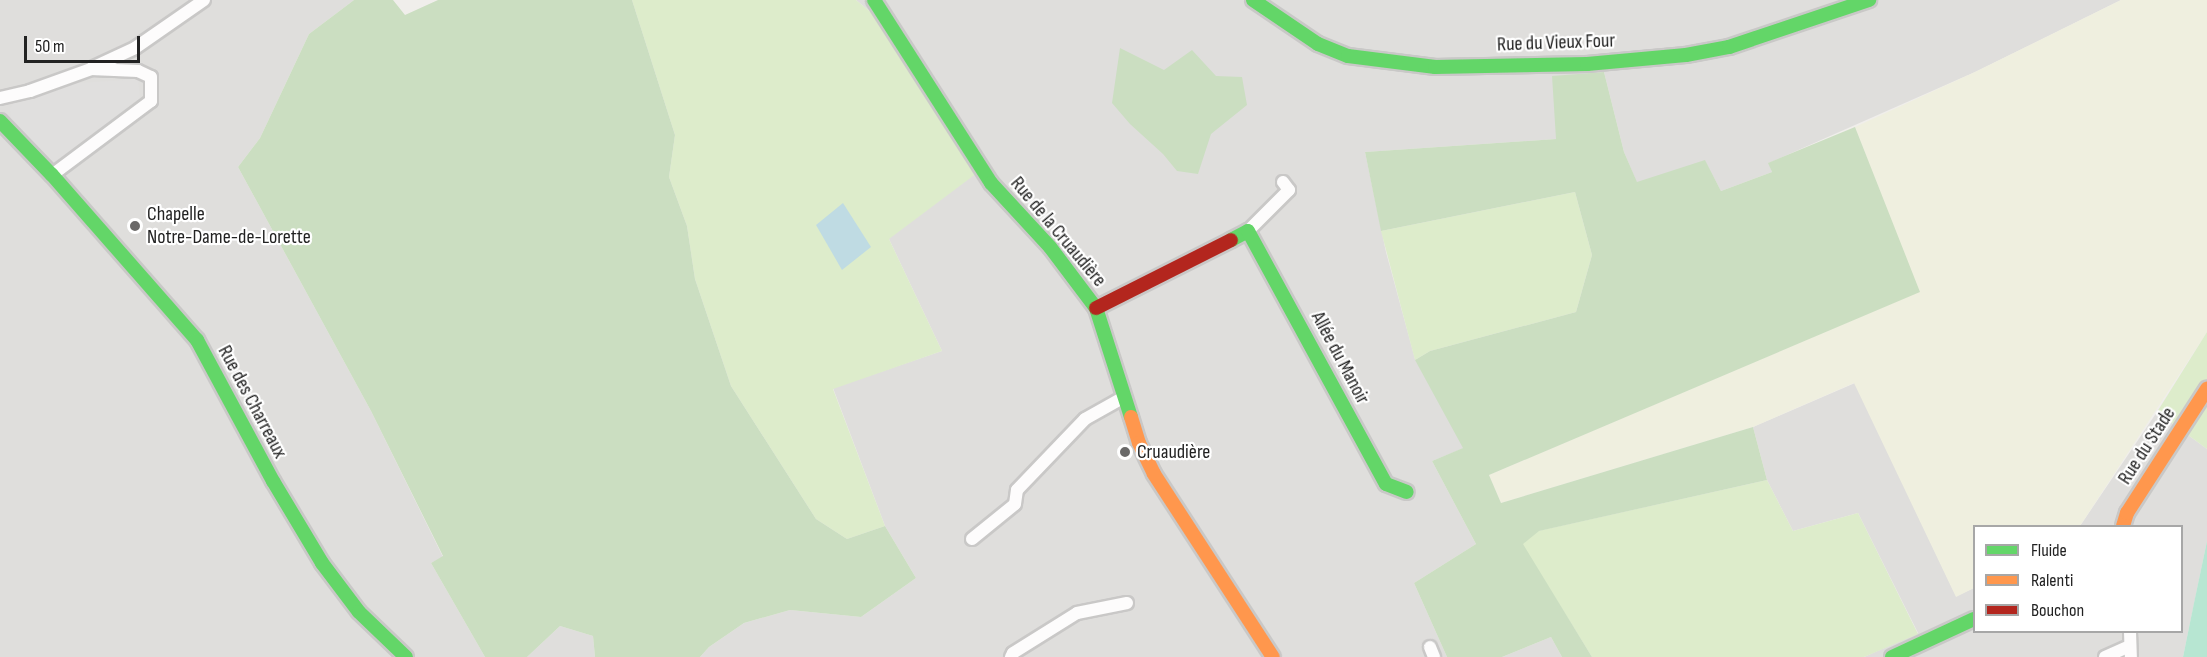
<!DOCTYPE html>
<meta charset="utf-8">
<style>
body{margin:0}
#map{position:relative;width:2207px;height:657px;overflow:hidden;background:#f0eeeb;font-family:"Sofia Sans Condensed",sans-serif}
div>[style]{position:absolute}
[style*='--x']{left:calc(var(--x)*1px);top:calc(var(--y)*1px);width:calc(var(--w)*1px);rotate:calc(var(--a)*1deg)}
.residential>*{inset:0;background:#dfdedc}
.farmland>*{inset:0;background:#efefdf}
.grass>*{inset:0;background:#ddeccb}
.forest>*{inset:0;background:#cbdec1}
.pitch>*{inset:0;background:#b7e6d2}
.parking>*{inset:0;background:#e0dfde}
.water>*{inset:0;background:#bfdbe3}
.roads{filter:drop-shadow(2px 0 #c9c8c7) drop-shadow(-2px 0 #c9c8c7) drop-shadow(0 2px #c9c8c7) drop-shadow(0 -2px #c9c8c7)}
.street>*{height:12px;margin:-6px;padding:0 6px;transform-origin:6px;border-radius:6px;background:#fdfcfc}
.fast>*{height:14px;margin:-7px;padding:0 7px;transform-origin:7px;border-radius:7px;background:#63d668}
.slow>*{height:14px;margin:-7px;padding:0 7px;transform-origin:7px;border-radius:7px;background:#ff974d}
.jam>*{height:14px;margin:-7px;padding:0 7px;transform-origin:7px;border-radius:7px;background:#b3261e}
.dots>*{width:16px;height:16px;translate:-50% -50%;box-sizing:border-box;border:3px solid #fff;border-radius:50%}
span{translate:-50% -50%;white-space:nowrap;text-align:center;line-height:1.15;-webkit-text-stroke:4.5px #fff;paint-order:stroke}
.street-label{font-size:20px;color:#222}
.poi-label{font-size:20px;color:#222}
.left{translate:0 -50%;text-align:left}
.legend{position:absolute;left:1973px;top:525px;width:210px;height:108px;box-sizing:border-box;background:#fff;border:2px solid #a7a7a7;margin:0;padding:8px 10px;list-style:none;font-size:18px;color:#222}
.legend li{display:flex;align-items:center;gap:12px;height:30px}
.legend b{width:30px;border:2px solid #a7a7a7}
.scale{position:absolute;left:24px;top:36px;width:116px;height:27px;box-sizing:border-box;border:3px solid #222;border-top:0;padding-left:8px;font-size:18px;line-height:21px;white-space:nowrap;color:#222;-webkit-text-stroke:4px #fff;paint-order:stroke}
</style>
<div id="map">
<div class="residential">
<div style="clip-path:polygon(0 0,354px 0,309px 34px,260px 138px,238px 167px,371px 411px,443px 557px,431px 563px,485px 657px,0 657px)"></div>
<div style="clip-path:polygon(856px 0,2121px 0,1975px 72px,1769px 163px,1772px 172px,1721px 191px,1705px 161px,1637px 183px,1624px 152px,1604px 72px,1556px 139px,1365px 152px,1386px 252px,1415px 359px,1464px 448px,1432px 461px,1476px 544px,1414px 583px,1447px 657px,700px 657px,709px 647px,744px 623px,790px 610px,861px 617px,916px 578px,885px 526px,833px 388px,942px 351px,889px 239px,879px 19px)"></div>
<div style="clip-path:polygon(1855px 383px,1956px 596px,1974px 588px,1974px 632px,2182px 632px,2182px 526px,2080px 526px,2157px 412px,2207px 449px,2207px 541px,2183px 657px,1864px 657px,1918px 633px,1858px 513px,1793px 531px,1767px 480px,1753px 427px)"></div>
<div style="clip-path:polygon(560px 626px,593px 636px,595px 657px,527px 657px)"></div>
<div style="clip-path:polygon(1551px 637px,1562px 657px,1502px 657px)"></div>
</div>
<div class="farmland">
<div style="clip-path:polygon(2121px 0,2207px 0,2207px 332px,2080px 526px,1974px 526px,1974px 588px,1956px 597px,1854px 383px,1753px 427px,1501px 503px,1489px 475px,1919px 292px,1855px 127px,1975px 72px)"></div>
</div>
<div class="grass">
<div style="clip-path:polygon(632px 0,856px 0,879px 19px,977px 173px,889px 239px,942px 351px,833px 389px,885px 526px,847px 539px,816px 519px,731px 386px,695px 279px,687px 226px,669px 177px,675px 135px)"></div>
<div style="clip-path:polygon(1575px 192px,1592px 255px,1576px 312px,1430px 351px,1415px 360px,1381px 231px)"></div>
<div style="clip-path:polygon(2207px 332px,2207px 449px,2157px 412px)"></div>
<div style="clip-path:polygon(1767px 480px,1793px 531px,1858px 513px,1918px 634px,1864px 657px,1592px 657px,1522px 544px,1538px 531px)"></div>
</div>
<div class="forest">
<div style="clip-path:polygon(354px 0,393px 0,405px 15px,438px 0,632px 0,675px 135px,669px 177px,687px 226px,695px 279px,731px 386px,816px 519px,847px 539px,885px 526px,916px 578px,861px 617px,790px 610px,744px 623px,709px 647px,700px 657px,595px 657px,593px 636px,560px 626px,527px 657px,485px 657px,431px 563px,443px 556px,371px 411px,238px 167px,260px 138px,309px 34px)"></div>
<div style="clip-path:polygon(1120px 48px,1164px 70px,1192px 50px,1216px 76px,1242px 77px,1247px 105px,1211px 134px,1198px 174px,1177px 171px,1163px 154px,1130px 124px,1112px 103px)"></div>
<div style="clip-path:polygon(1604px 72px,1624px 152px,1637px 182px,1705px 160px,1721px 191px,1772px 172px,1768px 163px,1855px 127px,1920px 292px,1489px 475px,1501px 503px,1753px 427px,1767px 480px,1539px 531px,1523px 544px,1592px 657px,1562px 657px,1551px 637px,1502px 657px,1447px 657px,1414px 583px,1476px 544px,1432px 461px,1463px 448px,1415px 360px,1430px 351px,1576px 312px,1592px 255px,1575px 192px,1381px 231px,1365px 152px,1556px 139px,1552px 76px)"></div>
</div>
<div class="pitch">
<div style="clip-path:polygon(2207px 541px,2207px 657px,2183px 657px,2194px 603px)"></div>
</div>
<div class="parking">
<div style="clip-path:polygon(138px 79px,140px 98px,53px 165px,11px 121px,10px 109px,15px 100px,39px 95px,65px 84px)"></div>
</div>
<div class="water">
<div style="clip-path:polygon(843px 203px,871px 247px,842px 270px,816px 225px)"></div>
</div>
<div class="roads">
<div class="street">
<div style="--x:92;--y:68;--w:47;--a:-24.9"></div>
<div style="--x:135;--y:48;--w:84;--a:-34.8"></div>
<div style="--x:0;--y:98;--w:31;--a:-13"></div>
<div style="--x:30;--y:91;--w:65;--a:-19.8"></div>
<div style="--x:91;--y:69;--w:47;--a:2.4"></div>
<div style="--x:138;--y:71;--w:14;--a:25"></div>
<div style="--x:151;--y:77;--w:24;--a:90"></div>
<div style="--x:151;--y:101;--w:124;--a:143.2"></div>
<div style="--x:1248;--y:231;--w:58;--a:-45"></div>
<div style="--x:1289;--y:190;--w:10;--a:-127"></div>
<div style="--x:972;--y:539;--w:55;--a:-39.1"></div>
<div style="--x:1015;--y:504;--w:14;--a:-82"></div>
<div style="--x:1017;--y:490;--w:98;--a:-46.2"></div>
<div style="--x:1085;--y:419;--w:45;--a:-29.4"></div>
<div style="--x:2130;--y:632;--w:25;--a:88"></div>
<div style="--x:1430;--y:647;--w:11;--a:68"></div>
<div style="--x:1011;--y:657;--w:4;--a:-63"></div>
<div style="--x:1013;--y:653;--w:75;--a:-32"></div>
<div style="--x:1077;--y:613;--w:51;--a:-11.3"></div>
<div style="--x:2105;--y:657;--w:27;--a:-24"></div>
</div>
<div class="fast">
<div style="--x:874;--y:0;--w:217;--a:57.4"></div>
<div style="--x:991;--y:183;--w:87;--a:47.3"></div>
<div style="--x:1050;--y:247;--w:76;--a:53"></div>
<div style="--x:1096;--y:308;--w:114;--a:72.2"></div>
<div style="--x:1253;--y:0;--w:78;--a:34.1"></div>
<div style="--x:1318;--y:44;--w:32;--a:22"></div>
<div style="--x:1348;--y:56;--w:88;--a:7.2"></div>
<div style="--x:1435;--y:67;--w:152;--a:-1.1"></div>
<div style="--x:1587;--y:64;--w:99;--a:-5.2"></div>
<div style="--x:1686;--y:55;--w:44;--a:-10.5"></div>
<div style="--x:1729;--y:47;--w:148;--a:-18.6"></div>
<div style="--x:0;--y:121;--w:75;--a:46.1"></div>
<div style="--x:52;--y:175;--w:220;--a:48.7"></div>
<div style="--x:197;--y:340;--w:160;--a:61.7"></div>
<div style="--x:273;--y:481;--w:96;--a:59.1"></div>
<div style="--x:322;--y:563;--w:61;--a:52.9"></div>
<div style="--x:359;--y:612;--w:65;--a:43.8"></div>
<div style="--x:1231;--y:240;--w:19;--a:-28"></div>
<div style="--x:1248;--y:231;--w:288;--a:61.4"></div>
<div style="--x:1386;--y:484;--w:22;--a:21"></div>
<div style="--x:1892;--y:657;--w:90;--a:-24.9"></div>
</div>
<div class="slow">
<div style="--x:1131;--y:417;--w:27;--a:73"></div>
<div style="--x:1139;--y:443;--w:34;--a:64"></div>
<div style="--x:1154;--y:474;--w:218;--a:57"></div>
<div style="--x:2123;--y:526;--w:14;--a:-73"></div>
<div style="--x:2127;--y:513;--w:148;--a:-57.2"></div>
</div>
<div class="jam">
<div style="--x:1096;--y:308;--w:151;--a:-26.7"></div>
</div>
</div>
<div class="dots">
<div style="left:135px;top:226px;background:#6a6968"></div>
<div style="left:1125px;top:452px;background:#6a6968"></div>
</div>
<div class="street-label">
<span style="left:1556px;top:43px;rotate:-2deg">Rue du Vieux Four</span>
<span style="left:1058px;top:232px;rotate:50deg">Rue de la Cruaudière</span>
<span style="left:1340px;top:358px;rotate:62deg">Allée du Manoir</span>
<span style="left:252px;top:402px;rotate:62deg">Rue des Charreaux</span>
<span style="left:2147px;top:446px;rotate:-57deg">Rue du Stade</span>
</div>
<div class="poi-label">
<span class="left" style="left:147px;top:226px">Chapelle<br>Notre-Dame-de-Lorette</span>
<span class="left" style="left:1137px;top:452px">Cruaudière</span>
</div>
<ul class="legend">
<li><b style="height:8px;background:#63d668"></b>Fluide</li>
<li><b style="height:8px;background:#ff974d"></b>Ralenti</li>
<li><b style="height:8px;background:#b3261e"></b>Bouchon</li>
</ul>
<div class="scale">50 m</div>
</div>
